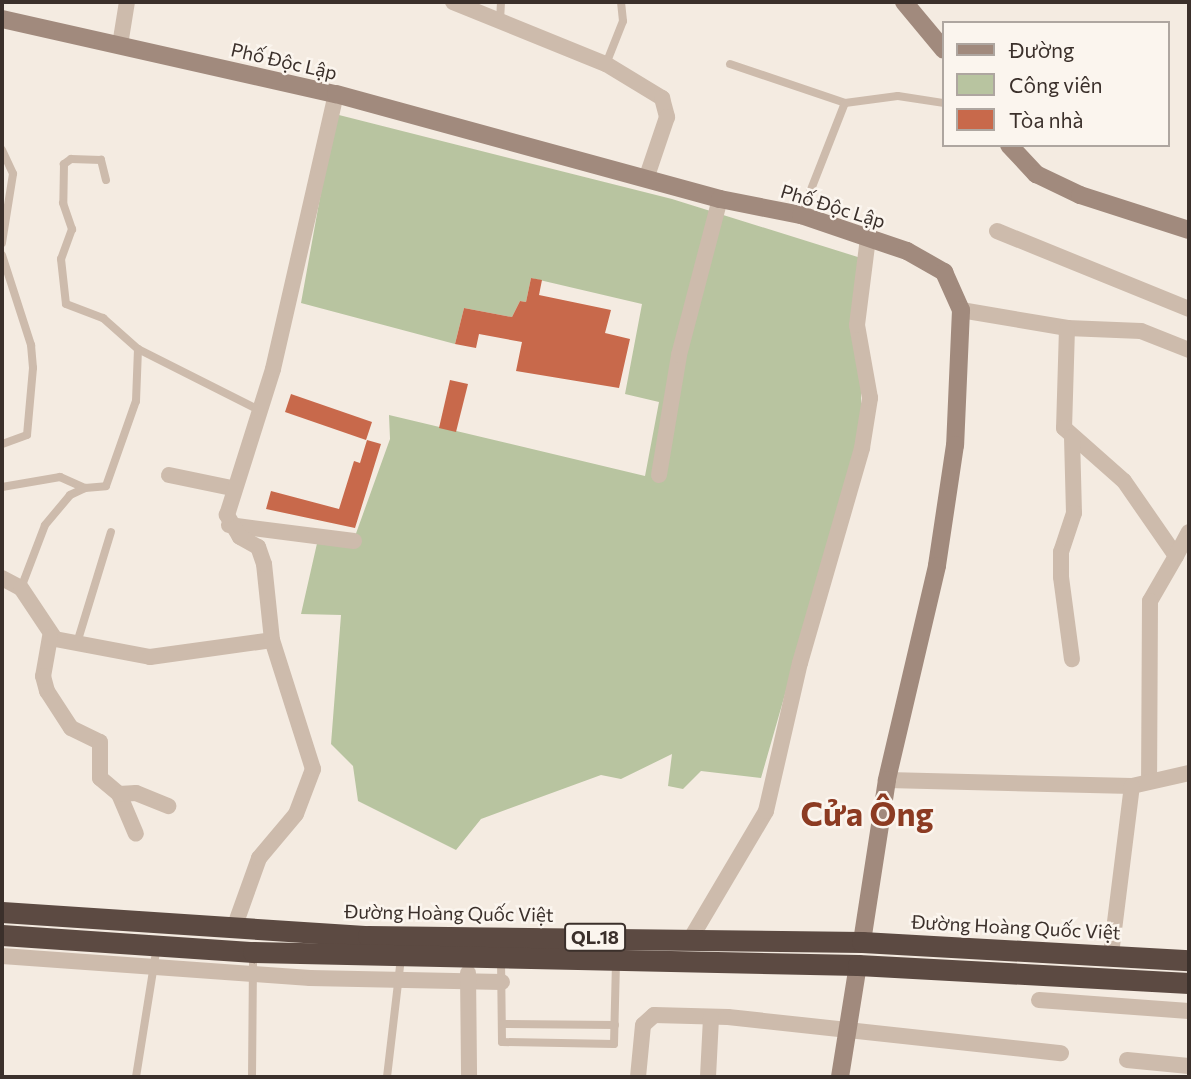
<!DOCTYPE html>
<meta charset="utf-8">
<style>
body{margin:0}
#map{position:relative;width:1191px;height:1079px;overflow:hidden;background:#f4ebe1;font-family:Commissioner,sans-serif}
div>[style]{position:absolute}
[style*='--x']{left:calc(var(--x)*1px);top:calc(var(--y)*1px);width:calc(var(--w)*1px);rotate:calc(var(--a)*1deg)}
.green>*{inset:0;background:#b8c4a0}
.building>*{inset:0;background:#c8694b}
.lane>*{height:8px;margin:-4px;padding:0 4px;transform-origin:4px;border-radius:4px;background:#cdbbac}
.street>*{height:16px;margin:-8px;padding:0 8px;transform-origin:8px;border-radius:8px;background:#cdbbac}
.secondary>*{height:18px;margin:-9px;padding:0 9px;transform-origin:9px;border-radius:9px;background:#a18a7d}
.highway>*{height:21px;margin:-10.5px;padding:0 10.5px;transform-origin:10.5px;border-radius:10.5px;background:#5c4a42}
span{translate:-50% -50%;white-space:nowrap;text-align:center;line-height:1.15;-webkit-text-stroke:5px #fbf5ee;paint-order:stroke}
.shield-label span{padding:2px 5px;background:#fbf5ee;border:2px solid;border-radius:5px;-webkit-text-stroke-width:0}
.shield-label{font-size:18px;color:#3b302b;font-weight:700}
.street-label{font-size:19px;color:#3b302b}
.town-label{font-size:33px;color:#8c3b22;font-weight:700}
.frame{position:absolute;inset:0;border:4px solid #3b302b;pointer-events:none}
.legend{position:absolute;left:942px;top:21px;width:228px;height:126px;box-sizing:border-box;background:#fbf5ee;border:2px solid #aea6a0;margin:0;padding:9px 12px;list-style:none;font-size:21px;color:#3b302b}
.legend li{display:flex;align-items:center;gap:14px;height:35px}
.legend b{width:35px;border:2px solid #aea6a0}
</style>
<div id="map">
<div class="green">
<div style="clip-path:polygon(335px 114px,672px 199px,861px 258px,861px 429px,761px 778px,701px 771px,683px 789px,668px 786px,672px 754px,621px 779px,601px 775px,481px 819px,456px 850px,358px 801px,353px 766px,331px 744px,341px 615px,301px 614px,318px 539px,354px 539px,390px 439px,389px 415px,645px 476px,659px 402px,625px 394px,642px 304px,531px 278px,526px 302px,520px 301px,512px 317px,464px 308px,455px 344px,301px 303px)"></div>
</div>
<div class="building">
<div style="clip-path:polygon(531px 278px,542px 280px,539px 295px,611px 310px,605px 333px,630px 339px,619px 388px,516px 371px,522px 342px,479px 334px,476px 348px,455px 344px,464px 308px,512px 317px,520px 301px,526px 302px)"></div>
<div style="clip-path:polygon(450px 380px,468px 384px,456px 432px,439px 428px)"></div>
<div style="clip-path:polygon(291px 394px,372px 422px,366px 440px,285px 412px)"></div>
<div style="clip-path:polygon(367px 440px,381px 444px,355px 528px,266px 509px,271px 491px,339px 509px,354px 461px,360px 463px)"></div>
</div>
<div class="lane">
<div style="--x:500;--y:21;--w:19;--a:-87"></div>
<div style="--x:606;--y:64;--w:46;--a:-68.4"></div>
<div style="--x:623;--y:21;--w:19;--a:-96"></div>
<div style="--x:730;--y:64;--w:121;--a:18.7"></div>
<div style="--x:845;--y:103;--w:53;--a:-7.5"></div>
<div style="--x:898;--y:96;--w:47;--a:8.7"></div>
<div style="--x:2;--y:150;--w:26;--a:65"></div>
<div style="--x:13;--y:174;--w:70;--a:99.1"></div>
<div style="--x:106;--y:180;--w:21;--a:-104"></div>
<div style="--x:101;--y:160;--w:30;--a:-178"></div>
<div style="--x:71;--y:159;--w:9;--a:144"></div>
<div style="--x:64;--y:164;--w:39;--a:91"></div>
<div style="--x:63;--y:203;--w:28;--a:71"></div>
<div style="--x:72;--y:229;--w:32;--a:110"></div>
<div style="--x:61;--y:259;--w:45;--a:83.7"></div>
<div style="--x:66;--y:304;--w:40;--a:21"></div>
<div style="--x:103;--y:318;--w:47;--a:41.5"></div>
<div style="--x:138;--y:349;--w:133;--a:26.8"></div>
<div style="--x:801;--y:215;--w:120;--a:-68.6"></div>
<div style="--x:2;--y:255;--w:95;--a:72.1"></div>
<div style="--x:31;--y:345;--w:23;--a:85"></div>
<div style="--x:33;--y:368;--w:67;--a:95.1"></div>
<div style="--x:27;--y:435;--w:27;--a:160"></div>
<div style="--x:2;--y:487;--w:59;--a:-9.8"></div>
<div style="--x:60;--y:477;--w:27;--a:24"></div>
<div style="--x:85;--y:488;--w:21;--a:-5"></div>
<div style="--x:106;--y:486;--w:90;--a:-70.6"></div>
<div style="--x:136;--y:401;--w:52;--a:-87.8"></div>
<div style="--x:21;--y:588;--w:67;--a:-69.1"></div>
<div style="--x:45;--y:525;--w:39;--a:-50"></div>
<div style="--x:70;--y:495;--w:17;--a:-25"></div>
<div style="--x:77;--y:643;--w:116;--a:-73"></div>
<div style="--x:501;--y:960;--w:82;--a:89.3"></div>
<div style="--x:502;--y:1042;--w:112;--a:1"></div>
<div style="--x:614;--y:1044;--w:82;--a:-88.6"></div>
<div style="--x:502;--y:1024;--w:113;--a:0.5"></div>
<div style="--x:136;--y:1077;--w:133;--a:-80.9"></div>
<div style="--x:252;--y:1077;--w:123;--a:-89.5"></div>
<div style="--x:387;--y:1077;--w:120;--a:-83.3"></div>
</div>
<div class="street">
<div style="--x:453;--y:2;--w:165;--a:22.1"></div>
<div style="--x:606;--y:64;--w:66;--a:31.3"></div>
<div style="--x:662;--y:98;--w:20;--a:75"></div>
<div style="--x:667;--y:117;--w:62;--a:108.7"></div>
<div style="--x:120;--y:45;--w:44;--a:-80.8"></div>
<div style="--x:997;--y:231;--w:207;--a:22.1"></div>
<div style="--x:961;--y:310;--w:108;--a:9.6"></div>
<div style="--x:1067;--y:328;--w:74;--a:2.3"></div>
<div style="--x:1141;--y:331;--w:52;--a:21.6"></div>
<div style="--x:1067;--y:328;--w:100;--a:91.7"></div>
<div style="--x:1064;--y:428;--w:80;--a:41.5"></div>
<div style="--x:1124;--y:481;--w:91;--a:55.3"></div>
<div style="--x:1176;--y:556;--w:52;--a:120"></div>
<div style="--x:1150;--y:601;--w:180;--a:90.3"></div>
<div style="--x:1072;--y:437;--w:76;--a:88.5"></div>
<div style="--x:1074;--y:513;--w:41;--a:108.4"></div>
<div style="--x:1061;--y:552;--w:25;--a:90"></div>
<div style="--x:1061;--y:577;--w:83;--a:82.4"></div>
<div style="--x:169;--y:475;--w:64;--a:11.7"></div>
<div style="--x:659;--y:475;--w:122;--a:-80.5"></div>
<div style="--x:679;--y:355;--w:161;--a:-75.3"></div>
<div style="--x:229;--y:525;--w:126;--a:7.3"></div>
<div style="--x:1176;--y:556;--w:27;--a:-62"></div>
<div style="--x:2;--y:578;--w:21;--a:28"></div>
<div style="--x:21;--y:588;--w:61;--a:56.3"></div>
<div style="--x:55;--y:639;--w:97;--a:10.7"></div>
<div style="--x:150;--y:657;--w:123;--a:-7.9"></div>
<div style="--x:50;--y:637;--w:40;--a:100"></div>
<div style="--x:43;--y:676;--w:16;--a:75"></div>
<div style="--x:47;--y:691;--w:44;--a:57"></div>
<div style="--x:71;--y:728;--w:32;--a:26"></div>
<div style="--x:100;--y:742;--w:36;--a:90"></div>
<div style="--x:100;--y:778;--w:25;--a:40"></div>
<div style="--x:119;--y:794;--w:43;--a:67"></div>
<div style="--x:887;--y:780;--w:245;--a:1.4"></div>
<div style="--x:1132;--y:786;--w:58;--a:-12.8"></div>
<div style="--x:119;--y:794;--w:17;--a:-3"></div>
<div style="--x:136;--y:793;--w:35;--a:22"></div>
<div style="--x:234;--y:928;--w:74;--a:-70.3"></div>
<div style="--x:259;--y:858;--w:57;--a:-49.9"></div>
<div style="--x:296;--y:814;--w:48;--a:-69.3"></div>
<div style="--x:313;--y:769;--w:135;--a:-107.6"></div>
<div style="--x:272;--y:640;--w:76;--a:-96"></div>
<div style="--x:264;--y:564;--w:18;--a:-109"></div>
<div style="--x:258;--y:547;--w:21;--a:-151"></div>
<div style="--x:240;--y:537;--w:26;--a:-121"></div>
<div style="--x:227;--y:515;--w:153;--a:-72.5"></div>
<div style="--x:273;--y:369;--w:282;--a:-77.1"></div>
<div style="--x:691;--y:938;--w:147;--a:-59.4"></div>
<div style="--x:766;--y:811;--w:152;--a:-77.1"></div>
<div style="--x:800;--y:663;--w:224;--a:-73.9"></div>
<div style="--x:862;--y:448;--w:51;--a:-80.9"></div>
<div style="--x:870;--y:398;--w:74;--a:-100.1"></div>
<div style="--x:857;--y:325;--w:88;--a:-82.8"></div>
<div style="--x:1111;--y:954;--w:169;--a:-82.9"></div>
<div style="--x:2;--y:956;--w:309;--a:4.1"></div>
<div style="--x:310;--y:978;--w:192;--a:1.2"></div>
<div style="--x:468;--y:973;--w:104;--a:89.4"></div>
<div style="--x:1039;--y:1000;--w:150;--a:4.2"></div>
<div style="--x:1127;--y:1060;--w:62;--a:5.5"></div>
<div style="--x:638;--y:1077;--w:52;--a:-84.5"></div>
<div style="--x:643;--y:1025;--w:15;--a:-42"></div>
<div style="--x:654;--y:1015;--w:74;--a:1.5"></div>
<div style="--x:728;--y:1017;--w:335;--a:6.2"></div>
<div style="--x:708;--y:1077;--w:60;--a:-87.1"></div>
</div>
<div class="secondary">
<div style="--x:904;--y:2;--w:62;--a:50.2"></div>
<div style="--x:2;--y:19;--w:342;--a:12.7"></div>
<div style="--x:336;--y:94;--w:398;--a:15.3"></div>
<div style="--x:720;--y:199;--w:83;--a:11.2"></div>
<div style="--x:801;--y:215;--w:112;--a:18.8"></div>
<div style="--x:907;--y:251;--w:43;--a:29.6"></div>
<div style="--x:944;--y:272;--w:42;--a:65.9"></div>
<div style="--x:961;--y:310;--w:135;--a:92.5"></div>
<div style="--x:955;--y:445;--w:122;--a:98.5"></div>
<div style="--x:937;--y:566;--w:220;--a:103.2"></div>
<div style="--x:887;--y:780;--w:164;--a:98.8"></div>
<div style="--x:1009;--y:145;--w:40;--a:47"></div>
<div style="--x:1036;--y:174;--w:49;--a:25.5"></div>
<div style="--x:1080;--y:195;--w:114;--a:17.8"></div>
<div style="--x:840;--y:1077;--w:113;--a:-80.9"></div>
</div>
<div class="highway">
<div style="--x:2;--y:912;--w:367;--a:3.8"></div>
<div style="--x:368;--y:936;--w:494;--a:0.7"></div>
<div style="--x:862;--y:942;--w:327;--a:3.2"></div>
<div style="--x:2;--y:935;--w:252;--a:3.9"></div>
<div style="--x:253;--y:952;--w:605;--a:1.23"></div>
<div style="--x:858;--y:965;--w:331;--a:3.1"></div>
</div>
<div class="shield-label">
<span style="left:595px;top:937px">QL.18</span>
</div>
<div class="street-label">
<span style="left:284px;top:61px;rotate:13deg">Phố Độc Lập</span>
<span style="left:833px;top:206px;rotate:17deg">Phố Độc Lập</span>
<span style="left:449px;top:913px;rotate:1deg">Đường Hoàng Quốc Việt</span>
<span style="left:1016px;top:927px;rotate:3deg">Đường Hoàng Quốc Việt</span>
</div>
<div class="town-label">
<span style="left:867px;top:813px">Cửa Ông</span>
</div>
<div class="frame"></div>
<ul class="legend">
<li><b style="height:9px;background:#a18a7d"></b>Đường</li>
<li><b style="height:19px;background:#b8c4a0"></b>Công viên</li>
<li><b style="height:19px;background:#c8694b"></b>Tòa nhà</li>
</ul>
</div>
